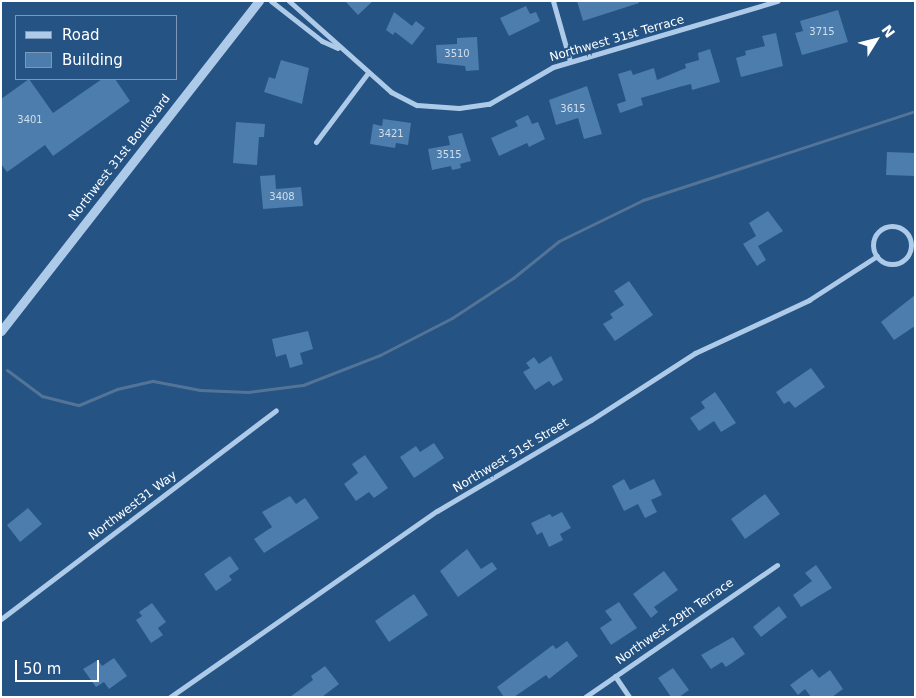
<!DOCTYPE html>
<style>
body{margin:0}
#map{position:relative;width:916px;height:698px;overflow:hidden;background:#245384;font-family:"DejaVu Sans",sans-serif}
div>[style]{position:absolute}
[style*='--x']{left:calc(var(--x)*1px);top:calc(var(--y)*1px);width:calc(var(--w)*1px);rotate:calc(var(--a)*1deg)}
.stream>*{height:3px;margin:-1.5px;padding:0 1.5px;transform-origin:1.5px;border-radius:1.5px;background:#537497}
.building>*{inset:0;background:#4c7dac}
.minor>*{height:5px;margin:-2.5px;padding:0 2.5px;transform-origin:2.5px;border-radius:2.5px;background:#adcbe8}
.minor>.ring{margin:-2.5px;padding:0;box-sizing:content-box;background:none;border:5px solid #adcbe8;border-radius:50%}
.tertiary>*{height:9px;margin:-4.5px;padding:0 4.5px;transform-origin:4.5px;border-radius:4.5px;background:#adcbe8}
span{translate:-50% -50%;white-space:nowrap;text-align:center;line-height:1.15;-webkit-text-stroke:4px #245384;paint-order:stroke}
.number-label{font-size:10px;color:#d2deea}
.number-label span{-webkit-text-stroke-width:0}
.street-label{font-size:12px;color:#fff}
.frame{position:absolute;inset:0;border:2px solid #fff;pointer-events:none}
.legend{position:absolute;left:15px;top:15px;width:162px;height:65px;box-sizing:border-box;background:#245384;border:1px solid #7c98b5;margin:0;padding:6px 9px;list-style:none;font-size:15px;color:#fff}
.legend li{display:flex;align-items:center;gap:10px;height:25px}
.legend b{width:25px;border:1px solid #7c98b5}
.north{position:absolute;left:851px;top:15px;width:50px;height:50px;-webkit-text-stroke:4px #245384;paint-order:stroke;rotate:54deg;font-size:14px;font-weight:700;line-height:20px;text-align:center;color:#fff}
.north::after{content:'';display:block;margin:auto;width:18px;height:22px;background:#fff;clip-path:polygon(50% 0,100% 100%,50% 72%,0 100%)}
.scale{position:absolute;left:15px;top:660px;width:84px;height:22px;box-sizing:border-box;border:2px solid #fff;border-top:0;padding-left:6px;font-size:15px;line-height:18px;white-space:nowrap;color:#fff;-webkit-text-stroke:4px #245384;paint-order:stroke}
</style>
<div id="map">
<div class="stream">
<div style="--x:7;--y:370;--w:44;--a:36.6"></div>
<div style="--x:42;--y:396;--w:38;--a:14"></div>
<div style="--x:79;--y:405;--w:41;--a:-22.8"></div>
<div style="--x:117;--y:389;--w:37;--a:-13"></div>
<div style="--x:153;--y:381;--w:48;--a:10.8"></div>
<div style="--x:200;--y:390;--w:48;--a:2.4"></div>
<div style="--x:248;--y:392;--w:55;--a:-7.3"></div>
<div style="--x:303;--y:385;--w:83;--a:-21.3"></div>
<div style="--x:380;--y:355;--w:81;--a:-27.2"></div>
<div style="--x:452;--y:318;--w:73;--a:-33.3"></div>
<div style="--x:513;--y:278;--w:59;--a:-38.8"></div>
<div style="--x:559;--y:241;--w:93;--a:-26"></div>
<div style="--x:643;--y:200;--w:286;--a:-18.1"></div>
</div>
<div class="building">
<div style="clip-path:polygon(345px 1px,373px 1px,358px 15px)"></div>
<div style="clip-path:polygon(577px 1px,639px 1px,639px 3px,583px 21px)"></div>
<div style="clip-path:polygon(526px 6px,530px 14px,536px 12px,540px 21px,509px 36px,500px 18px)"></div>
<div style="clip-path:polygon(838px 10px,848px 42px,802px 55px,795px 33px,803px 31px,800px 21px)"></div>
<div style="clip-path:polygon(394px 12px,412px 26px,416px 21px,425px 28px,412px 45px,395px 32px,393px 35px,386px 30px)"></div>
<div style="clip-path:polygon(776px 33px,783px 66px,741px 77px,736px 58px,746px 55px,745px 51px,765px 46px,762px 36px)"></div>
<div style="clip-path:polygon(477px 37px,479px 70px,466px 71px,465px 66px,437px 63px,436px 45px,457px 44px,457px 38px)"></div>
<div style="clip-path:polygon(710px 49px,720px 82px,692px 90px,691px 84px,679px 87px,641px 98px,643px 105px,620px 113px,617px 104px,626px 101px,618px 74px,631px 70px,633px 75px,654px 68px,657px 80px,686px 68px,685px 64px,699px 60px,698px 53px)"></div>
<div style="clip-path:polygon(281px 60px,309px 68px,302px 104px,264px 92px,269px 77px,275px 79px)"></div>
<div style="clip-path:polygon(29px 79px,53px 113px,102px 79px,115px 79px,130px 101px,53px 156px,45px 145px,7px 172px,1px 164px,1px 99px)"></div>
<div style="clip-path:polygon(587px 86px,602px 134px,584px 139px,578px 118px,556px 125px,549px 100px)"></div>
<div style="clip-path:polygon(528px 115px,532px 124px,538px 122px,545px 139px,529px 147px,527px 143px,499px 156px,491px 138px,518px 126px,515px 121px)"></div>
<div style="clip-path:polygon(383px 119px,411px 123px,408px 145px,396px 143px,395px 148px,370px 144px,373px 124px,382px 126px)"></div>
<div style="clip-path:polygon(236px 122px,265px 124px,264px 137px,259px 137px,257px 165px,233px 163px)"></div>
<div style="clip-path:polygon(462px 133px,471px 161px,460px 164px,461px 168px,452px 170px,451px 166px,432px 170px,428px 149px,450px 145px,448px 136px)"></div>
<div style="clip-path:polygon(887px 152px,915px 153px,915px 176px,886px 175px)"></div>
<div style="clip-path:polygon(275px 175px,276px 189px,301px 187px,303px 206px,263px 209px,260px 176px)"></div>
<div style="clip-path:polygon(768px 211px,783px 231px,758px 246px,766px 260px,757px 266px,743px 244px,756px 236px,749px 223px)"></div>
<div style="clip-path:polygon(629px 281px,653px 315px,615px 341px,603px 324px,613px 318px,610px 314px,624px 305px,614px 291px)"></div>
<div style="clip-path:polygon(915px 295px,915px 326px,894px 340px,881px 322px)"></div>
<div style="clip-path:polygon(308px 331px,313px 349px,300px 353px,303px 364px,290px 368px,286px 354px,276px 357px,272px 339px)"></div>
<div style="clip-path:polygon(551px 356px,563px 380px,553px 386px,549px 381px,535px 390px,523px 372px,530px 368px,526px 363px,534px 357px,539px 364px)"></div>
<div style="clip-path:polygon(811px 368px,825px 387px,795px 408px,789px 401px,784px 404px,776px 392px)"></div>
<div style="clip-path:polygon(715px 392px,736px 423px,721px 432px,714px 421px,699px 431px,690px 418px,705px 408px,701px 402px)"></div>
<div style="clip-path:polygon(434px 443px,444px 458px,414px 478px,400px 457px,416px 446px,420px 452px)"></div>
<div style="clip-path:polygon(365px 455px,388px 488px,374px 498px,369px 492px,356px 501px,344px 484px,358px 473px,352px 464px)"></div>
<div style="clip-path:polygon(624px 479px,630px 490px,654px 479px,662px 495px,651px 500px,657px 512px,645px 518px,638px 504px,624px 511px,612px 486px)"></div>
<div style="clip-path:polygon(765px 494px,780px 514px,745px 539px,731px 519px)"></div>
<div style="clip-path:polygon(290px 496px,296px 504px,305px 498px,319px 518px,264px 553px,254px 539px,272px 527px,262px 512px)"></div>
<div style="clip-path:polygon(28px 508px,42px 524px,20px 542px,7px 525px)"></div>
<div style="clip-path:polygon(562px 512px,571px 528px,560px 534px,563px 540px,549px 547px,542px 532px,537px 535px,531px 523px,550px 514px,552px 517px)"></div>
<div style="clip-path:polygon(467px 549px,481px 569px,492px 562px,497px 569px,458px 597px,440px 571px)"></div>
<div style="clip-path:polygon(230px 556px,239px 569px,229px 576px,232px 580px,216px 591px,204px 574px)"></div>
<div style="clip-path:polygon(816px 565px,832px 588px,801px 607px,793px 595px,812px 581px,805px 573px)"></div>
<div style="clip-path:polygon(664px 571px,678px 590px,654px 607px,658px 612px,651px 618px,633px 594px)"></div>
<div style="clip-path:polygon(414px 594px,428px 615px,389px 642px,375px 621px)"></div>
<div style="clip-path:polygon(619px 602px,637px 628px,611px 645px,600px 628px,612px 620px,605px 611px)"></div>
<div style="clip-path:polygon(152px 603px,166px 622px,158px 628px,163px 635px,151px 643px,136px 620px,142px 616px,139px 612px)"></div>
<div style="clip-path:polygon(779px 606px,787px 617px,761px 637px,753px 627px)"></div>
<div style="clip-path:polygon(733px 637px,745px 654px,726px 667px,722px 662px,711px 669px,701px 655px)"></div>
<div style="clip-path:polygon(567px 641px,578px 656px,549px 679px,546px 675px,514px 697px,504px 697px,497px 687px,553px 645px,556px 649px)"></div>
<div style="clip-path:polygon(114px 658px,127px 676px,109px 689px,104px 682px,96px 687px,83px 669px,98px 660px,102px 666px)"></div>
<div style="clip-path:polygon(325px 666px,339px 684px,322px 697px,290px 697px,313px 680px,311px 676px)"></div>
<div style="clip-path:polygon(673px 668px,689px 690px,679px 697px,671px 697px,658px 678px)"></div>
<div style="clip-path:polygon(812px 669px,819px 678px,830px 670px,843px 689px,832px 697px,811px 697px,805px 689px,798px 695px,790px 685px)"></div>
</div>
<div class="minor">
<div style="--x:271;--y:1;--w:65;--a:38.1"></div>
<div style="--x:322;--y:41;--w:17;--a:24"></div>
<div style="--x:289;--y:1;--w:137;--a:41.7"></div>
<div style="--x:391;--y:92;--w:29;--a:27"></div>
<div style="--x:417;--y:105;--w:42;--a:4.1"></div>
<div style="--x:459;--y:108;--w:30;--a:-8"></div>
<div style="--x:489;--y:104;--w:74;--a:-30"></div>
<div style="--x:553;--y:67;--w:234;--a:-16.4"></div>
<div style="--x:553;--y:1;--w:62;--a:74.2"></div>
<div style="--x:316;--y:142;--w:85;--a:-53.1"></div>
<div class="ring" style="left:873px;top:226px;width:33px;height:33px"></div>
<div style="--x:1;--y:619;--w:345;--a:-37.2"></div>
<div style="--x:615;--y:676;--w:25;--a:56"></div>
<div style="--x:170;--y:697;--w:325;--a:-34.9"></div>
<div style="--x:437;--y:511;--w:179;--a:-30.6"></div>
<div style="--x:591;--y:420;--w:124;--a:-32.8"></div>
<div style="--x:695;--y:353;--w:126;--a:-24.9"></div>
<div style="--x:809;--y:300;--w:81;--a:-32.9"></div>
<div style="--x:585;--y:697;--w:233;--a:-34.5"></div>
</div>
<div class="tertiary">
<div style="--x:1;--y:331;--w:419;--a:-52"></div>
</div>
<div class="number-label">
<span style="left:822px;top:32px">3715</span>
<span style="left:457px;top:54px">3510</span>
<span style="left:573px;top:109px">3615</span>
<span style="left:30px;top:120px">3401</span>
<span style="left:391px;top:134px">3421</span>
<span style="left:449px;top:155px">3515</span>
<span style="left:282px;top:197px">3408</span>
</div>
<div class="street-label">
<span style="left:617px;top:39px;rotate:-16deg">Northwest 31st Terrace</span>
<span style="left:120px;top:158px;rotate:-52deg">Northwest 31st Boulevard</span>
<span style="left:511px;top:456px;rotate:-31deg">Northwest 31st Street</span>
<span style="left:133px;top:506px;rotate:-37deg">Northwest31 Way</span>
<span style="left:675px;top:622px;rotate:-35deg">Northwest 29th Terrace</span>
</div>
<div class="frame"></div>
<ul class="legend">
<li><b style="height:6px;background:#adcbe8"></b>Road</li>
<li><b style="height:14px;background:#4c7dac"></b>Building</li>
</ul>
<div class="north">N</div>
<div class="scale">50 m</div>
</div>
